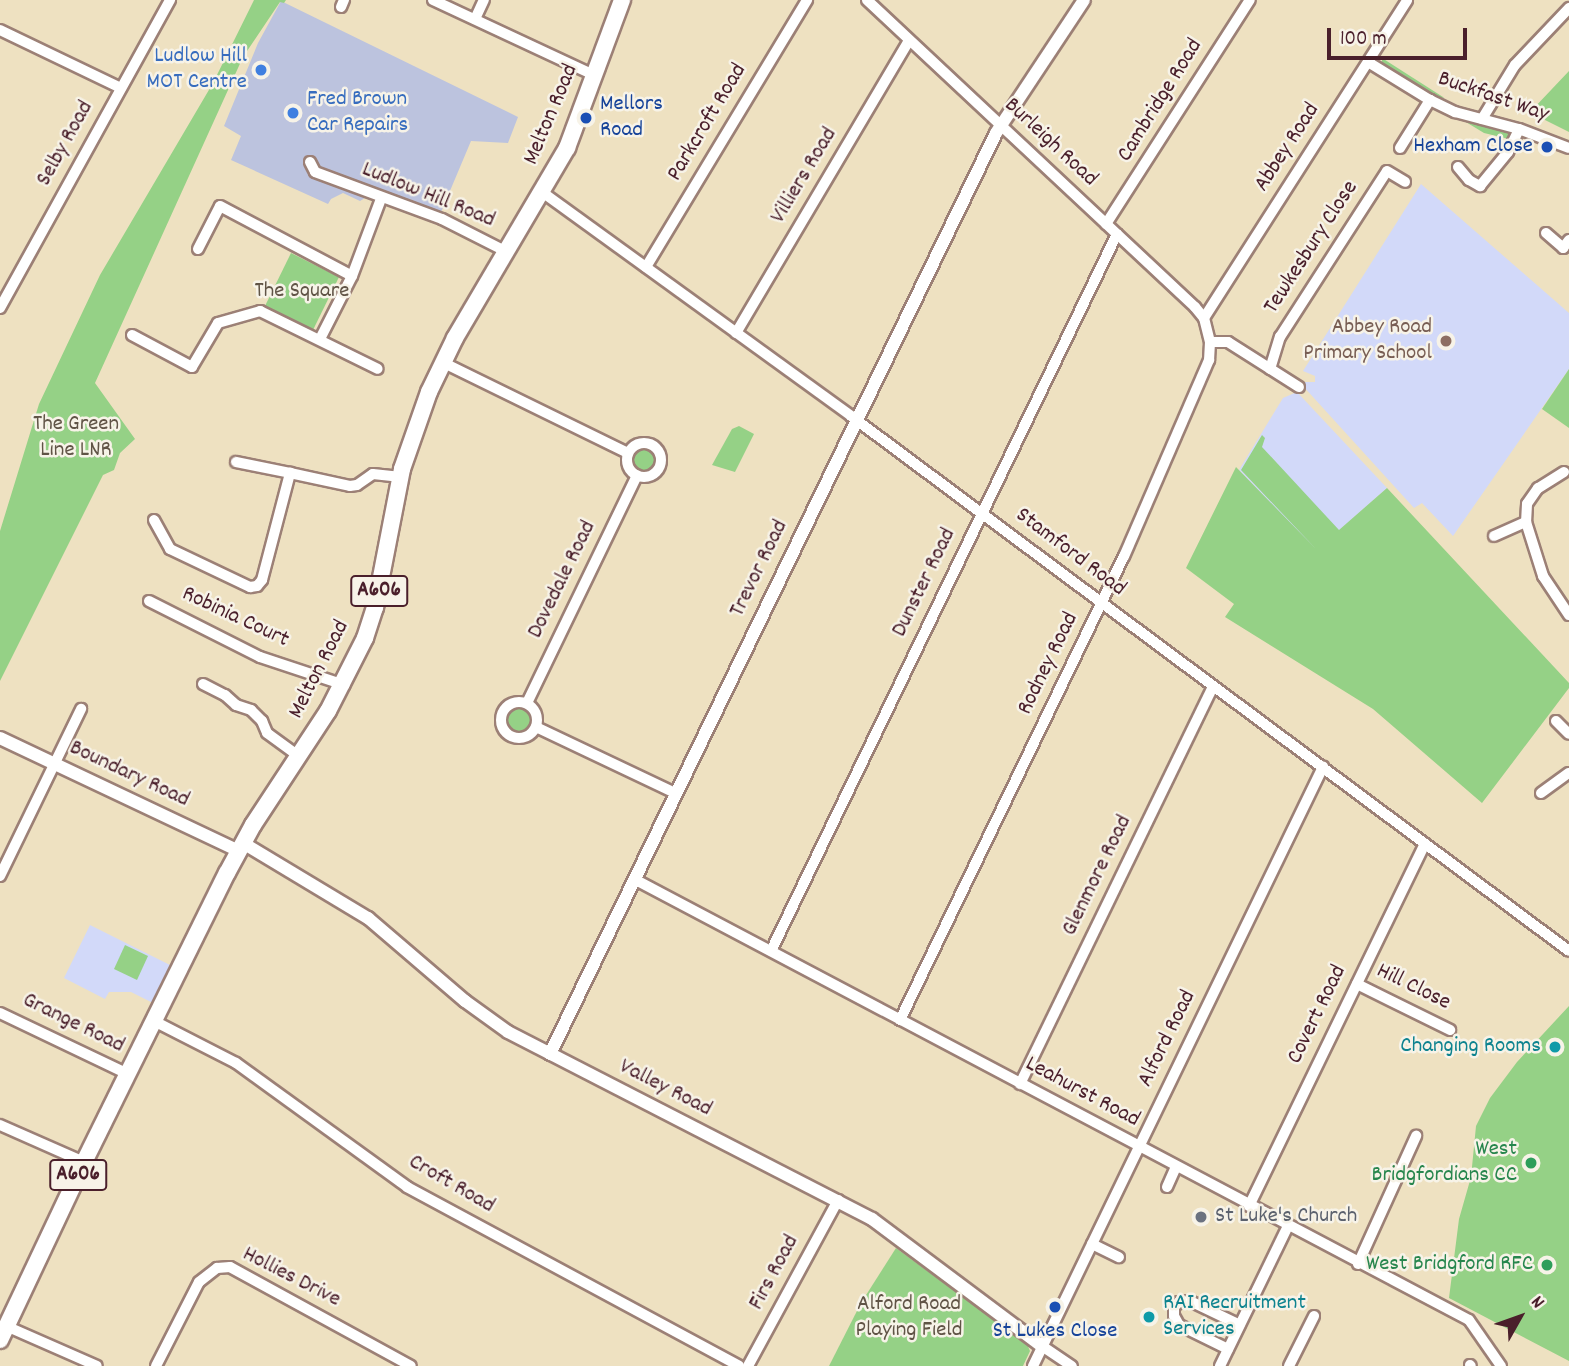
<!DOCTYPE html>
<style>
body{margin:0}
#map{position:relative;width:1569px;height:1366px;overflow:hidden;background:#eee1c1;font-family:Dekko,sans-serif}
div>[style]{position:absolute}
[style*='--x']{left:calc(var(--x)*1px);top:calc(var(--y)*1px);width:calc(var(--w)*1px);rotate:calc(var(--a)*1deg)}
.built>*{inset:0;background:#d2d9f9}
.industrial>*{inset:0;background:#bcc3de}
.green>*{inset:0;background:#95d186}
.round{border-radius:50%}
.roads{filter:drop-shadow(2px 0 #9c8076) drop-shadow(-2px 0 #9c8076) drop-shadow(0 2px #9c8076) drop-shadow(0 -2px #9c8076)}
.minor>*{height:10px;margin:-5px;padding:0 5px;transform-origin:5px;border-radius:5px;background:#fff}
.minor>.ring{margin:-5px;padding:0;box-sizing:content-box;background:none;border:10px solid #fff;border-radius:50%}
.tertiary>*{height:12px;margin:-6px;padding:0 6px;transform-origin:6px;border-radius:6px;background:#fff}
.primary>*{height:16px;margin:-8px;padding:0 8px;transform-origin:8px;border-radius:8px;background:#fff}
.dots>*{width:19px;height:19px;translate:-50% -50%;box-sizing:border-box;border:4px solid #f7f3e8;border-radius:50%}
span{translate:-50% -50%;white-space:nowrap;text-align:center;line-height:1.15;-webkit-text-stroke:5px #f7f3e8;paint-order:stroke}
.shield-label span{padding:2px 5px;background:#f7f3e8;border:2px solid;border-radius:5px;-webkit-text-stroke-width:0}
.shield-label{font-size:21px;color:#4a1f2b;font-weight:700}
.shop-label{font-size:23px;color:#366cbe}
.right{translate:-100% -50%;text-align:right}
.left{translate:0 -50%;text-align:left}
.street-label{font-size:23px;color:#4a1f2b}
.transit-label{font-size:23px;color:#164399}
.park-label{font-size:23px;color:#605446}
.education-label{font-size:23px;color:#785e54}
.culture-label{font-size:23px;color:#0d838f}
.leisure-label{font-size:23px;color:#27864d}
.worship-label{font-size:23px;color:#5b616d}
.north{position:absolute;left:1485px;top:1282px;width:70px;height:70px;-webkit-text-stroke:5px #f7f3e8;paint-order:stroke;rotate:50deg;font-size:19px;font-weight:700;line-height:28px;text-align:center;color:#4a1f2b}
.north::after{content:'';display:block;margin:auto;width:24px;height:32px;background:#4a1f2b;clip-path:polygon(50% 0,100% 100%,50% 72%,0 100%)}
.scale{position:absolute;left:1327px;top:28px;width:140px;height:32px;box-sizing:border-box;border:4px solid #4a1f2b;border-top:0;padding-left:9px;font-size:21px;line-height:24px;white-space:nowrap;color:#4a1f2b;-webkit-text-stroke:5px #f7f3e8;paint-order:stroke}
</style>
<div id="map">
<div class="built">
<div style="clip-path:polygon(1421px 184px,1569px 313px,1569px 369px,1453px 536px,1422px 503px,1414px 508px,1303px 386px,1305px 382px,1315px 382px,1315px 376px,1303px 371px)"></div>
<div style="clip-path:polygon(1297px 392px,1387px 488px,1316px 551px,1239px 470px,1283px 398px)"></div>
<div style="clip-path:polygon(90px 925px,172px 966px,153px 1003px,131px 992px,109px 992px,105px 999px,64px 978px)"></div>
</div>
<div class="industrial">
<div style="clip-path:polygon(281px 1px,518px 117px,508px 143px,471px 141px,439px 217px,376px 191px,360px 201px,343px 193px,331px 199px,328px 204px,231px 160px,241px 136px,224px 126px,258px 43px)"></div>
</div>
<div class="green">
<div style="clip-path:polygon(254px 0,286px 0,284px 3px,280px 2px,243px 57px,95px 383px,135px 439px,120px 453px,114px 470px,103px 475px,0 681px,0 531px,39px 404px,100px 275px,213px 83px)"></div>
<div style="clip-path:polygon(1382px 58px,1443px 97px,1444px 98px,1432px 96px,1382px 65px)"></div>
<div style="clip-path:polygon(1569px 71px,1569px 132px,1537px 116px,1539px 112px,1533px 109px)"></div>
<div style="clip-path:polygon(1456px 116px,1510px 132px,1509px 139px,1484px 133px)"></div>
<div style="clip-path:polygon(291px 253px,339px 277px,313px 330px,265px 306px)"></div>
<div style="clip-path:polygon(1569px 369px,1569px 428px,1542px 409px)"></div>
<div style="clip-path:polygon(739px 426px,754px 434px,735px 472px,712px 465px,732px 429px)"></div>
<div style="clip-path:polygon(1262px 435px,1265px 438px,1262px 447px,1339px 530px,1387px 488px,1569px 683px,1569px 688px,1482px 803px,1373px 709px,1225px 617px,1234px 604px,1186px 568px,1236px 467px,1317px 550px,1241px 470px)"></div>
<div class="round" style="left:631px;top:447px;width:26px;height:26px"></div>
<div class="round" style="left:506px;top:707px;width:26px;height:26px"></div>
<div style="clip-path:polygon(125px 945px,148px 956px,137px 980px,114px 969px)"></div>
<div style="clip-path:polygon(1569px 1006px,1569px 1361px,1449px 1298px,1459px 1219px,1471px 1177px,1476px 1126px,1490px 1098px,1517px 1062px)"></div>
<div style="clip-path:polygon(896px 1248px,1027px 1344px,1030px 1351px,1023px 1366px,829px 1366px,861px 1303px)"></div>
</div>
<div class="roads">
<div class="minor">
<div style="--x:433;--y:0;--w:178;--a:25"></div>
<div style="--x:867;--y:0;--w:449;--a:43.1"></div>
<div style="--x:1195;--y:307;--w:14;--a:51"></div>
<div style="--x:1204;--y:318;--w:25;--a:76"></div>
<div style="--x:1210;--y:342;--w:18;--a:93"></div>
<div style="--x:1209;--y:360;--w:214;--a:113.4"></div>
<div style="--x:1124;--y:556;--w:515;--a:115.77"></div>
<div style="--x:341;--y:7;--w:8;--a:-67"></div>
<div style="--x:475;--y:19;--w:21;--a:-65"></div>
<div style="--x:0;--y:30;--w:134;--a:25.6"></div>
<div style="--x:1368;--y:62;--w:73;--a:31.5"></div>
<div style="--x:1430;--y:100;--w:28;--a:26"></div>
<div style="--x:1455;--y:112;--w:66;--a:14.9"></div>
<div style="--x:1519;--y:129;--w:53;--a:20.8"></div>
<div style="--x:1482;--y:119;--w:63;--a:-58.6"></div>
<div style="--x:1515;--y:65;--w:79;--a:-46.5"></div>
<div style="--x:1400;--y:148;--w:57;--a:-58"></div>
<div style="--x:310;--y:162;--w:11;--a:63"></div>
<div style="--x:315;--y:172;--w:135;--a:20.3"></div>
<div style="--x:442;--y:219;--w:71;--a:26.9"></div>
<div style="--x:1458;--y:167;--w:17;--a:50"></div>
<div style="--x:1469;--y:180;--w:13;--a:29"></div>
<div style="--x:1480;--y:186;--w:44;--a:-50.5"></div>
<div style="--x:1508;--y:152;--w:25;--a:-64"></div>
<div style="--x:542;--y:192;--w:382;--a:35.9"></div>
<div style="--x:851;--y:416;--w:895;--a:36.69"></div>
<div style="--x:1106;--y:224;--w:266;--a:-57.3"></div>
<div style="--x:1546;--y:233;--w:23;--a:41"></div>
<div style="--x:1563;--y:248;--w:10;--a:-53"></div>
<div style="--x:198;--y:249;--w:48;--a:-62.9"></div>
<div style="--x:220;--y:206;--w:149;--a:27.9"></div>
<div style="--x:646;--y:267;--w:312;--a:-58.9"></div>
<div style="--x:0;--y:308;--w:352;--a:-61.1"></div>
<div style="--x:1204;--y:318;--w:377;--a:-57.4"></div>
<div style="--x:736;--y:333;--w:340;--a:-59.4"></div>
<div style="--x:132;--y:335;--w:68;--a:28.1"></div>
<div style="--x:192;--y:367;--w:51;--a:-59.4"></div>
<div style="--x:218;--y:323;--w:44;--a:-15.9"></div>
<div style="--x:260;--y:311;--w:131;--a:26.2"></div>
<div style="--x:320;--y:339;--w:71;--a:-63.1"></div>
<div style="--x:352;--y:276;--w:82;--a:-69.4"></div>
<div style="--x:1210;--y:342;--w:18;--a:0"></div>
<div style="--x:1228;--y:342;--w:84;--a:32.4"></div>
<div style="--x:442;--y:362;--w:207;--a:26.1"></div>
<div style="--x:1270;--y:369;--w:34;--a:-73"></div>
<div style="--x:1280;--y:337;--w:197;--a:-57.2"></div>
<div style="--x:1387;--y:171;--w:21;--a:31"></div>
<div class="ring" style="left:627px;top:443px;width:24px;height:24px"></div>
<div style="--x:236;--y:462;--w:55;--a:11.5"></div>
<div style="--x:1564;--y:472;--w:31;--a:148"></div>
<div style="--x:1538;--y:488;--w:19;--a:125"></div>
<div style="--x:1527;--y:504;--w:18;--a:93"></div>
<div style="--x:1526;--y:522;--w:57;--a:72.5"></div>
<div style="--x:1543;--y:576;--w:47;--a:56.3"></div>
<div style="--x:154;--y:520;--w:33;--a:61"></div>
<div style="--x:170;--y:549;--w:89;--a:25.4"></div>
<div style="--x:250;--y:587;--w:7;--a:-8"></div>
<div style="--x:257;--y:586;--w:8;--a:-50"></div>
<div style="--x:262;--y:580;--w:111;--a:-75.3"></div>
<div style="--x:290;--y:473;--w:61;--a:12.2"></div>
<div style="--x:350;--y:486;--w:7;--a:-8"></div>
<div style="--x:357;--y:485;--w:19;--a:-35"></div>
<div style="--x:373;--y:474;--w:28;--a:6"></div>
<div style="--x:1494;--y:536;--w:35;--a:-24"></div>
<div style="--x:149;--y:601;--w:124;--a:26.8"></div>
<div style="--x:260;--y:657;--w:89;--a:18.4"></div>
<div style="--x:203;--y:684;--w:25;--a:27"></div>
<div style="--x:225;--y:695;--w:15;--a:42"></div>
<div style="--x:236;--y:705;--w:16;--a:18"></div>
<div style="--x:251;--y:710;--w:16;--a:45"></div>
<div style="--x:262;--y:721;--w:13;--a:67"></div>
<div style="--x:267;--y:733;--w:39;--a:36"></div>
<div class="ring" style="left:501px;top:702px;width:26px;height:26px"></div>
<div style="--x:527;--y:703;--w:253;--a:-64.2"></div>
<div style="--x:1556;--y:721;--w:18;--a:45"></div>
<div style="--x:536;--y:727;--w:154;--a:25.4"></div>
<div style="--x:1541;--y:793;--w:34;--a:-36"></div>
<div style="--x:0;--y:876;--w:186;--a:-64.1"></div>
<div style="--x:634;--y:879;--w:944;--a:27.84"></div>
<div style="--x:1469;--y:1320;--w:56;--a:55.2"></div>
<div style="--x:771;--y:951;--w:796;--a:-64.24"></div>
<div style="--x:1357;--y:984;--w:104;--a:26.3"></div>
<div style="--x:0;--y:1013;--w:142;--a:25.5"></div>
<div style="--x:154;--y:1021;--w:92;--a:27.1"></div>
<div style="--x:236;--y:1063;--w:211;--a:35.9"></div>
<div style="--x:407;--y:1187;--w:377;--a:28.3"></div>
<div style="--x:1020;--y:1084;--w:442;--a:-64.1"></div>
<div style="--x:0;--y:1125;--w:92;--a:23.8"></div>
<div style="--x:1167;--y:1187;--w:22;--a:-66"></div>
<div style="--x:1249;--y:1206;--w:403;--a:-64.1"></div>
<div style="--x:1092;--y:1244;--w:30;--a:26"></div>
<div style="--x:1358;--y:1264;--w:141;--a:-65.6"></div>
<div style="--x:6;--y:1326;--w:99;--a:23.7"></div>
<div style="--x:1042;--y:1346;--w:36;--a:34"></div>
<div style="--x:1228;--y:1349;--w:55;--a:-153.9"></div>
<div style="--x:1179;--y:1325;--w:10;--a:-119"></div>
<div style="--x:1174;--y:1316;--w:9;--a:-90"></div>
<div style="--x:1174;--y:1307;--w:7;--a:-45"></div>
<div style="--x:1179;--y:1302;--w:11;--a:-5"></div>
<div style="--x:1190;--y:1301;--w:55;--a:25.6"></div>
<div style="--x:1470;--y:1365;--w:1;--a:45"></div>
<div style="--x:156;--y:1366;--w:94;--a:-62.9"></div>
<div style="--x:199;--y:1282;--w:23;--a:-38"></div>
<div style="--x:217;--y:1268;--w:13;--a:-4"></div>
<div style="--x:230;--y:1267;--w:206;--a:28.7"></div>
<div style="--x:748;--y:1366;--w:189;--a:-61.5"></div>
<div style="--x:1033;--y:1366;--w:666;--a:-64.17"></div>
<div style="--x:1220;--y:1366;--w:156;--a:-64.1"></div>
<div style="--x:1289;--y:1366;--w:56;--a:-63.4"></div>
</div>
<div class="tertiary">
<div style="--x:0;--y:738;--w:264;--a:25.3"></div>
<div style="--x:243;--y:843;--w:146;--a:31"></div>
<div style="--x:368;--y:918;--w:128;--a:40.6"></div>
<div style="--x:465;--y:1001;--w:53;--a:35.8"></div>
<div style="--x:508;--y:1032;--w:409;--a:27.2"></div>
<div style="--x:872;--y:1219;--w:212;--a:36.8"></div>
<div style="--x:550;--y:1054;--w:1023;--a:-64.16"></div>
<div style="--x:996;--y:133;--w:159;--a:-56.5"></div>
</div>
<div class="primary">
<div style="--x:0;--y:1340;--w:197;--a:-64.7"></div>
<div style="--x:84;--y:1162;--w:322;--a:-63.7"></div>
<div style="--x:227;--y:873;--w:55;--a:-61.6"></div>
<div style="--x:253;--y:825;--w:136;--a:-56.7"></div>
<div style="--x:328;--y:711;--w:82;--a:-63.1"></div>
<div style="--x:365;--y:638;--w:32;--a:-72"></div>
<div style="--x:375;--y:608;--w:142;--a:-79"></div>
<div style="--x:402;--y:469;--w:82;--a:-70.7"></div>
<div style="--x:429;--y:392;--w:60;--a:-64.3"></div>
<div style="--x:455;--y:338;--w:221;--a:-59.5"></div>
<div style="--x:567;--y:148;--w:158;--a:-69.6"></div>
</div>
</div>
<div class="dots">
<div style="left:261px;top:70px;background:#3f7fe0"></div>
<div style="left:293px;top:113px;background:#3f7fe0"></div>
<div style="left:586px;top:118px;background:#1a4fb4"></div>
<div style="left:1547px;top:147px;background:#1a4fb4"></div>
<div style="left:1446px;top:341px;background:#8d6e63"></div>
<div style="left:1555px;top:1047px;background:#0f9aa8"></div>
<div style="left:1531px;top:1163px;background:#2e9e5b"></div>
<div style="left:1201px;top:1217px;background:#6b7280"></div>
<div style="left:1547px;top:1265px;background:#2e9e5b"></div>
<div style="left:1055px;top:1307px;background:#1a4fb4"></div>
<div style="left:1149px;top:1317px;background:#0f9aa8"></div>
</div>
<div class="shield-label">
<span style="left:379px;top:591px">A606</span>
<span style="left:78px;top:1175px">A606</span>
</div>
<div class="shop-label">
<span class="right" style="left:247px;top:70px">Ludlow Hill<br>MOT Centre</span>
<span class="left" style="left:307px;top:113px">Fred Brown<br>Car Repairs</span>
</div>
<div class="street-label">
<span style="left:1493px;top:98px;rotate:19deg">Buckfast Way</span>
<span style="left:1161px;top:101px;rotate:-58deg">Cambridge Road</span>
<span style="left:552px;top:115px;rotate:-67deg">Melton Road</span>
<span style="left:708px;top:123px;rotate:-59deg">Parkcroft Road</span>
<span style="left:1050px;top:143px;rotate:43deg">Burleigh Road</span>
<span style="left:66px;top:144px;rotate:-61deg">Selby Road</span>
<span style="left:1288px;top:148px;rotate:-57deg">Abbey Road</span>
<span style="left:805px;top:176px;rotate:-59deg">Villiers Road</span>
<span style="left:428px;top:196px;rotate:22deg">Ludlow Hill Road</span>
<span style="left:1312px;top:248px;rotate:-57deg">Tewkesbury Close</span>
<span style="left:1070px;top:553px;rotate:37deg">Stamford Road</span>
<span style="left:760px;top:569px;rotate:-64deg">Trevor Road</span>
<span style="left:563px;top:580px;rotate:-64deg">Dovedale Road</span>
<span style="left:925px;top:583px;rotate:-64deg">Dunster Road</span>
<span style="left:235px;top:618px;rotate:25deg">Robinia Court</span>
<span style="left:1049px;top:664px;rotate:-64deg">Rodney Road</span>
<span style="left:320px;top:670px;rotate:-63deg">Melton Road</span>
<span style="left:129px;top:775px;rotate:25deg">Boundary Road</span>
<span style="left:1098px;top:876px;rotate:-64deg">Glenmore Road</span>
<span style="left:1413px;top:988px;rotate:26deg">Hill Close</span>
<span style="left:1318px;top:1015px;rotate:-64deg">Covert Road</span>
<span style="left:73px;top:1024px;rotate:26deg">Grange Road</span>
<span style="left:1168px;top:1039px;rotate:-64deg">Alford Road</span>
<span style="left:665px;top:1089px;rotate:27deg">Valley Road</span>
<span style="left:1082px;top:1093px;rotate:28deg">Leahurst Road</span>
<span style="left:451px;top:1185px;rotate:30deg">Croft Road</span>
<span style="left:775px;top:1273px;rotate:-62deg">Firs Road</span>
<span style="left:291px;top:1278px;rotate:27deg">Hollies Drive</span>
</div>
<div class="transit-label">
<span class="left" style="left:600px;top:118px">Mellors<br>Road</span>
<span class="right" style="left:1533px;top:147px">Hexham Close</span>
<span style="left:1055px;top:1332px">St Lukes Close</span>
</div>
<div class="park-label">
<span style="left:302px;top:292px">The Square</span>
<span style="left:76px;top:438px">The Green<br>Line LNR</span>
<span style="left:909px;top:1318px">Alford Road<br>Playing Field</span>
</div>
<div class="education-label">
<span class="right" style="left:1432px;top:341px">Abbey Road<br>Primary School</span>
</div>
<div class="culture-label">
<span class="right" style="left:1541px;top:1047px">Changing Rooms</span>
<span class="left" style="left:1163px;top:1317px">RAI Recruitment<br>Services</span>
</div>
<div class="leisure-label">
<span class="right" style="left:1517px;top:1163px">West<br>Bridgfordians CC</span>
<span class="right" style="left:1533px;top:1265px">West Bridgford RFC</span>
</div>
<div class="worship-label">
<span class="left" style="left:1215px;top:1217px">St Luke's Church</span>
</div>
<div class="north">N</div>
<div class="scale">100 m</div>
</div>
